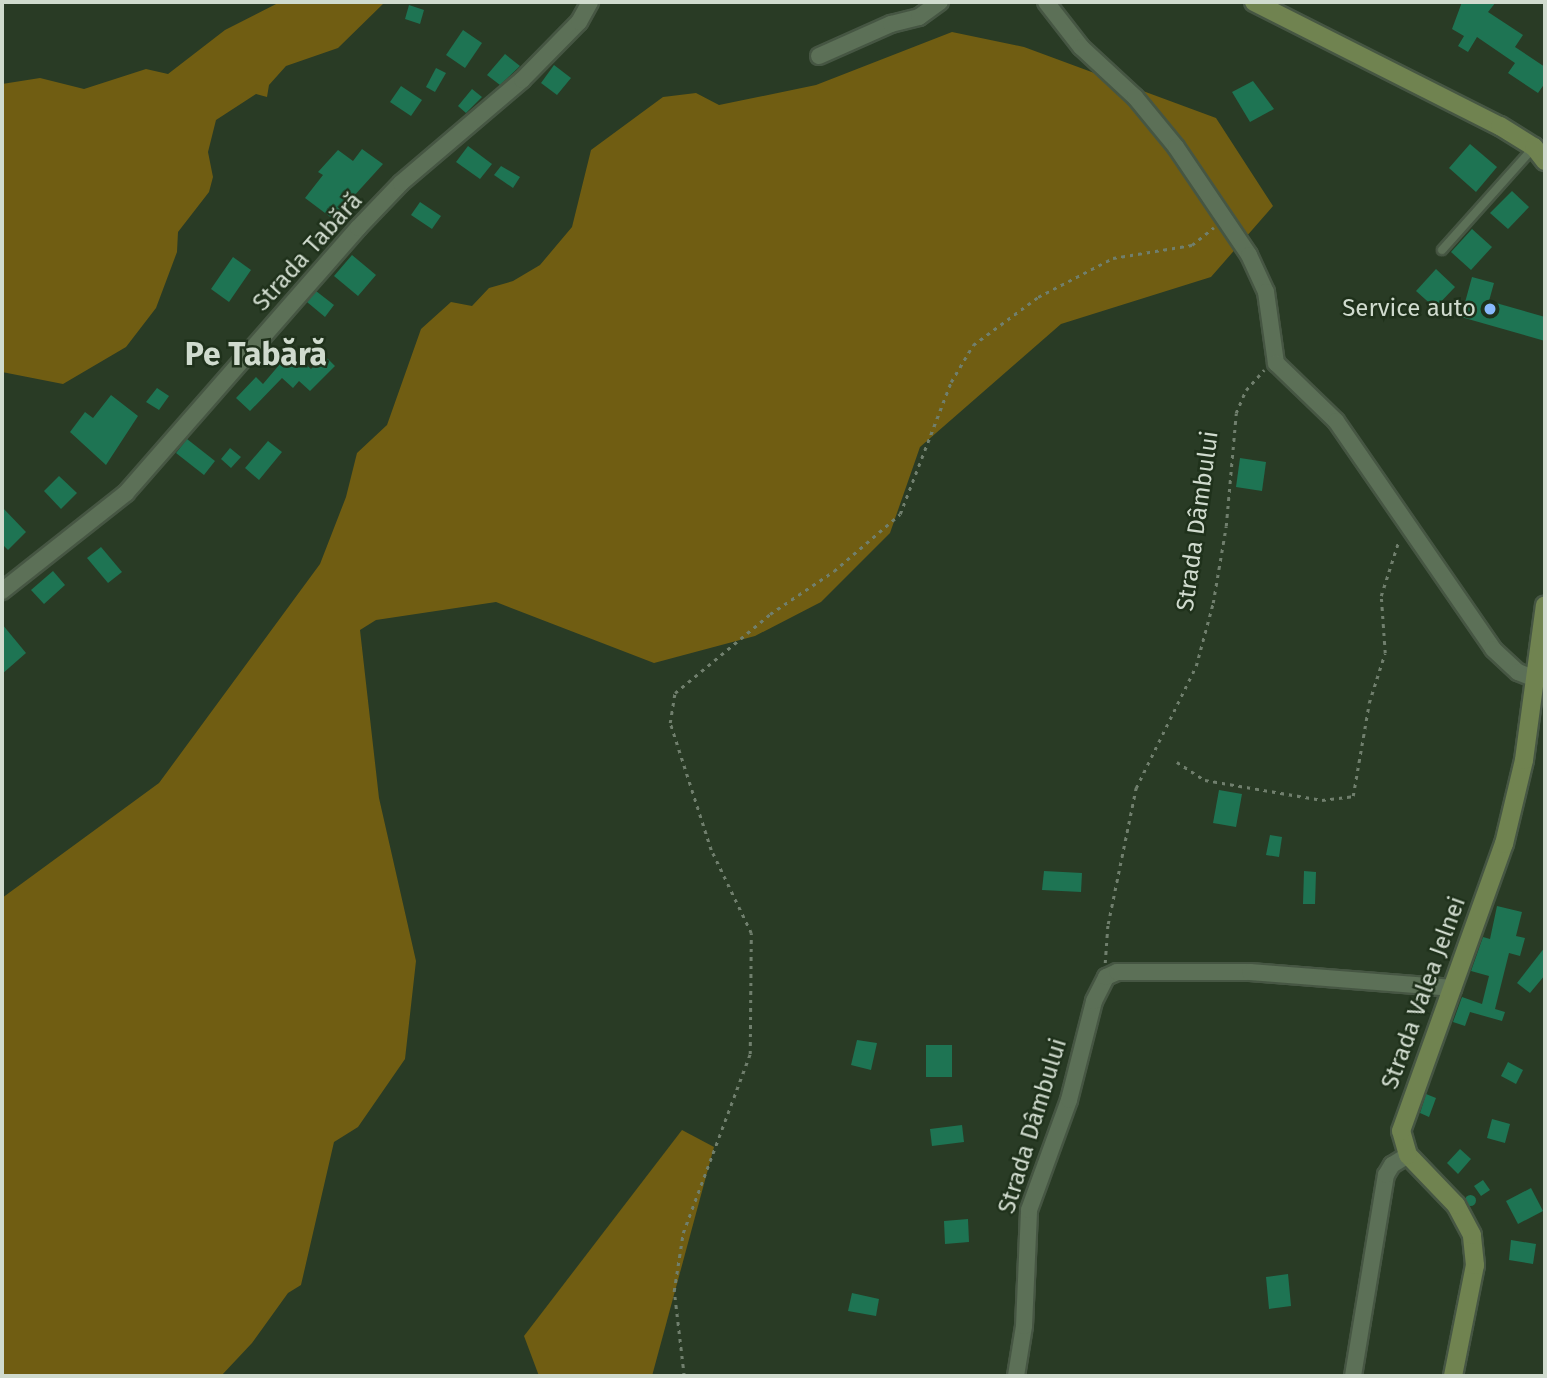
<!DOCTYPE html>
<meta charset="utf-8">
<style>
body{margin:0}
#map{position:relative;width:1547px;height:1378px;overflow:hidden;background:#293b25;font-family:"Fira Sans",sans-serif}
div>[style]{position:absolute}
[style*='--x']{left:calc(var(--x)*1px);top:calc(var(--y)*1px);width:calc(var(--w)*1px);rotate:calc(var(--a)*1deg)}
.green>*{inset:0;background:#705d12}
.building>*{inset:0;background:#1e7453}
.round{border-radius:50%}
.path>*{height:2.5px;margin-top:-1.25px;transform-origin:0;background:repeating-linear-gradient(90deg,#707f6d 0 3.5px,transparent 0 8.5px)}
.roads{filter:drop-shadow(2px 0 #465643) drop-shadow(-2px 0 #465643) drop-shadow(0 2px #465643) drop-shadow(0 -2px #465643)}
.service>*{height:8px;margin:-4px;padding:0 4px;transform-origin:4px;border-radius:4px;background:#5c7057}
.minor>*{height:16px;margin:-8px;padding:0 8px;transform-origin:8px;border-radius:8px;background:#5c7057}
.secondary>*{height:18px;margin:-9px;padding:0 9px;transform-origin:9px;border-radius:9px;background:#708350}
.dots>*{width:19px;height:19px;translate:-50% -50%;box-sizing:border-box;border:4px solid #1f311b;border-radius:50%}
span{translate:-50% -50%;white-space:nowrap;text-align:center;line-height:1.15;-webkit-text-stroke:5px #1f311b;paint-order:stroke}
.street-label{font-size:24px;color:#d0dbce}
.poi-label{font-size:24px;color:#d0dbce}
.right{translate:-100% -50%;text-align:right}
.district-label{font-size:32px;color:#d0dbce;font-weight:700}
.frame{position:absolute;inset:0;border:4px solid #d0dbce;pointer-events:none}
</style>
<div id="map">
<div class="green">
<div style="clip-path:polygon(280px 2px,385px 2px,338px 48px,286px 66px,269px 85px,267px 97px,256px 94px,216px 120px,208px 152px,213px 177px,209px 192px,178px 232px,177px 252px,156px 308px,126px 347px,63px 384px,2px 372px,2px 84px,40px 78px,84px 89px,146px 69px,168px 74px,225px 30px)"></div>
<div style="clip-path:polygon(952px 32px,1024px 47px,1216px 118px,1273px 206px,1211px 277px,1061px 324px,920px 447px,890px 533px,821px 602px,755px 636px,654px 663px,496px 602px,376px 620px,360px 630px,379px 798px,416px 961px,405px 1059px,358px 1127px,334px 1142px,301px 1285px,288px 1293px,252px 1343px,221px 1376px,2px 1376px,2px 898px,159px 783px,320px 564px,346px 497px,357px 453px,387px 425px,421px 329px,451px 302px,472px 306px,489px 288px,513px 281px,540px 265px,572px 227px,591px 150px,663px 97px,696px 93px,719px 105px,816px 85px)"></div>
<div style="clip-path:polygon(682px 1130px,714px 1147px,652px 1376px,539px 1376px,524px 1336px)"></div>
</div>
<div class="building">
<div style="clip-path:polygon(1462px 2px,1496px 2px,1488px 12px,1523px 35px,1515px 47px,1545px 67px,1545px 83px,1538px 93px,1508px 73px,1515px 63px,1477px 37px,1468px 52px,1458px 46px,1464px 36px,1452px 29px)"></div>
<div style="clip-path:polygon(409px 5px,424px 10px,420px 24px,405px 19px)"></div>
<div style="clip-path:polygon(463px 30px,482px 43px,465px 68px,446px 55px)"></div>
<div style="clip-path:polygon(505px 54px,520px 66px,500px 85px,487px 75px)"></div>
<div style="clip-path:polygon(554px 65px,571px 78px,557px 95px,541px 83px)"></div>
<div style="clip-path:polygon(436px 68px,446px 73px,435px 92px,426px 87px)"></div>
<div style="clip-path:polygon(1253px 81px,1274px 109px,1250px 122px,1232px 92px)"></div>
<div style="clip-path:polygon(401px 86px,422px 100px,411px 116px,390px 102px)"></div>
<div style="clip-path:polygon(472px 89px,482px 97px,466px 113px,458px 106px)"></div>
<div style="clip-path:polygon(1470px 144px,1497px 167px,1476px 192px,1449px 168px)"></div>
<div style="clip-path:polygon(468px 146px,492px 164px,480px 179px,456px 162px)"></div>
<div style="clip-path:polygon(362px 149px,383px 164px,333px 219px,305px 198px,323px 175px,318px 172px,338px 150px,353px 161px)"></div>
<div style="clip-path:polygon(501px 166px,520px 177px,513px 188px,494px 175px)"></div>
<div style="clip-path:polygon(1512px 191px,1529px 207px,1508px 229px,1490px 213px)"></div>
<div style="clip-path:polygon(420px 202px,441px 216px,432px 229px,411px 215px)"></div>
<div style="clip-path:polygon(1472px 229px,1492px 247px,1471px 270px,1451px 252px)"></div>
<div style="clip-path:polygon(352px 255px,376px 275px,358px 296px,334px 276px)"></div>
<div style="clip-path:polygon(233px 257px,251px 270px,229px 302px,211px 289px)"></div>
<div style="clip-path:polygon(1436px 269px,1455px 287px,1435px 308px,1416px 291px)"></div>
<div style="clip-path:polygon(1472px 277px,1494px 283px,1489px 301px,1545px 317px,1545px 341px,1461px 317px)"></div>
<div style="clip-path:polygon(316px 291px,334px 305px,325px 317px,307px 302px)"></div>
<div style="clip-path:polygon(291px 351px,311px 369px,324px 355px,335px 366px,310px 391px,299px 381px,293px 388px,282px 378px,250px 411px,236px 398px,256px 377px,263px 384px)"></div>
<div style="clip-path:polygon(157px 388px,169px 396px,159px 410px,146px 402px)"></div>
<div style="clip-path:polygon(111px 395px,138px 416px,106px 465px,70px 432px,85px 412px,93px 418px)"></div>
<div style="clip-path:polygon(187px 439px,215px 461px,204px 475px,176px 453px)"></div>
<div style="clip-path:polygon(268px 441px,282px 452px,259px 480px,245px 468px)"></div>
<div style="clip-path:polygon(230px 448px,241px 457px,231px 468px,221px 459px)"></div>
<div style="clip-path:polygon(1240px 458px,1266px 462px,1262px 491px,1236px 487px)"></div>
<div style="clip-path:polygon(59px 476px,77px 493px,61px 509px,44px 491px)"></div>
<div style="clip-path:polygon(2px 507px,26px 532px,8px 550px,2px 544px)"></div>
<div style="clip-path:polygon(101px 547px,122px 572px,108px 583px,87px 558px)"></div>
<div style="clip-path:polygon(53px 571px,65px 585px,44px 604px,31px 590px)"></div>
<div style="clip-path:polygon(2px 624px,26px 653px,2px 674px)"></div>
<div style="clip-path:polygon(1219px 790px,1242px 794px,1236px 827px,1213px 823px)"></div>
<div style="clip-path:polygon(1270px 835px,1282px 837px,1279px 857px,1266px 855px)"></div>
<div style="clip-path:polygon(1044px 871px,1082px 873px,1081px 892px,1042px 890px)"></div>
<div style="clip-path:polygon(1304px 871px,1316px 872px,1315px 904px,1303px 904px)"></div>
<div style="clip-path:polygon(1497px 906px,1522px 912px,1516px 936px,1525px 938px,1520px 956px,1509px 953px,1495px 1009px,1505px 1012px,1502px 1021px,1470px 1012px,1465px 1026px,1453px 1022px,1462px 997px,1482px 1004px,1489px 976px,1471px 971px,1483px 937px,1490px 939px)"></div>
<div style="clip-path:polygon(1545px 947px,1545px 975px,1530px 993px,1517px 983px)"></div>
<div style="clip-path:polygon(857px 1040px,877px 1043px,871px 1070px,851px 1065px)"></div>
<div style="clip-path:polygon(926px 1045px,952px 1045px,952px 1077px,926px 1077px)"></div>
<div style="clip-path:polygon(1508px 1062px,1523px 1070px,1516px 1084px,1501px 1076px)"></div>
<div style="clip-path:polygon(1426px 1094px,1436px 1098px,1429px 1117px,1420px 1113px)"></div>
<div style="clip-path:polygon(1492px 1119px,1510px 1124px,1505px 1143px,1487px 1138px)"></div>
<div style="clip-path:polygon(962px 1125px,964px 1142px,932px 1146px,930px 1129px)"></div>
<div style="clip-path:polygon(1460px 1149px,1471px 1159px,1458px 1174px,1447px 1163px)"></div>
<div style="clip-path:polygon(1483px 1180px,1490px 1190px,1481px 1196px,1474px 1186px)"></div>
<div style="clip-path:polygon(1531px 1188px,1543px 1211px,1518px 1224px,1506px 1201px)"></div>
<div class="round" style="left:1464.5px;top:1194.5px;width:11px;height:11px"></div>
<div style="clip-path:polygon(968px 1219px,969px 1242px,945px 1244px,944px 1221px)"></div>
<div style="clip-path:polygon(1511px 1240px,1536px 1244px,1533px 1264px,1509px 1260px)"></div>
<div style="clip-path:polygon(1288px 1274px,1291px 1306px,1269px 1309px,1266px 1277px)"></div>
<div style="clip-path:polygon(852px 1293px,879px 1299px,876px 1316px,848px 1311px)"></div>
</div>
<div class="path">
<div style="--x:1177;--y:762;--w:33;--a:33"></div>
<div style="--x:1205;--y:780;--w:119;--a:9.7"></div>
<div style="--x:1322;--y:800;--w:31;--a:-7"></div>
<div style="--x:1353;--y:796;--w:94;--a:-80.2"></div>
<div style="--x:1369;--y:703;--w:52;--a:-72.3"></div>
<div style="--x:1385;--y:653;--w:57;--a:-94"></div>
<div style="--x:1381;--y:596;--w:59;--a:-72.2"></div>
<div style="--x:1105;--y:963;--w:39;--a:-86"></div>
<div style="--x:1108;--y:924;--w:139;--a:-78.4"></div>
<div style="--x:1136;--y:788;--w:136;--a:-63.8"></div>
<div style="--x:1196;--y:666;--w:65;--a:-74.9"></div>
<div style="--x:1213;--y:603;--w:78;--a:-80.4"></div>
<div style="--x:1226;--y:526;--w:113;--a:-84.9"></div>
<div style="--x:1236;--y:413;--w:25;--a:-67"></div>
<div style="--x:1246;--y:390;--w:27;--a:-48"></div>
<div style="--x:684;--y:1376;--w:86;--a:-96.7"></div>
<div style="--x:674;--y:1291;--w:59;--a:-81.2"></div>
<div style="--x:683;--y:1233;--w:191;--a:-69.5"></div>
<div style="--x:750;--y:1054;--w:121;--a:-89.5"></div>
<div style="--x:751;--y:933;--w:92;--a:-115.7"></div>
<div style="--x:711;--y:850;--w:133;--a:-107.9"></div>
<div style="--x:670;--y:723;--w:30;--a:-81"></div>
<div style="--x:675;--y:693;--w:124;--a:-39.7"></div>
<div style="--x:770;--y:614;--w:77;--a:-33.9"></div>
<div style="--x:834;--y:571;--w:87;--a:-40.8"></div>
<div style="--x:900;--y:514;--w:142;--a:-68.9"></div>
<div style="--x:951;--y:382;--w:43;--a:-59.3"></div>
<div style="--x:973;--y:345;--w:81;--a:-36.4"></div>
<div style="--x:1038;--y:297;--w:85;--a:-27.5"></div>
<div style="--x:1113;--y:258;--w:80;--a:-9.3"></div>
<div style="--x:1192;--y:245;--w:28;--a:-39"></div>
</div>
<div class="roads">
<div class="service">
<div style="--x:1442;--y:250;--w:138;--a:-48.2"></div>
</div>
<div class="minor">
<div style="--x:1046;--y:2;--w:57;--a:52.1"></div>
<div style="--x:1081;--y:47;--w:74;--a:42.8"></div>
<div style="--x:1135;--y:97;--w:65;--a:50.6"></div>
<div style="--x:1176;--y:147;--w:130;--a:55.9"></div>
<div style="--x:1249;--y:255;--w:41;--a:65.3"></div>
<div style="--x:1266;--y:292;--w:72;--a:82"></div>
<div style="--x:1276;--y:363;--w:83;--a:44"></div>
<div style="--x:1336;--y:421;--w:277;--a:55.4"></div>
<div style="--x:1493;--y:649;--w:34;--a:43"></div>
<div style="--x:1518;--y:672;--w:16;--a:22"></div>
<div style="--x:819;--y:56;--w:79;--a:-24"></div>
<div style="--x:891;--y:24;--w:29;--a:-14"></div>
<div style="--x:919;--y:17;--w:26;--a:-36"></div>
<div style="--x:2;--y:591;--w:158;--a:-38.3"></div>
<div style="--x:126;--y:493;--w:352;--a:-48.8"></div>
<div style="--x:358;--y:228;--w:62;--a:-46.3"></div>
<div style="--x:401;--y:183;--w:159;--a:-40.4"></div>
<div style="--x:522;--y:80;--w:81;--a:-45.5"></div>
<div style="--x:579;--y:22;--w:23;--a:-61"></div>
<div style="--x:1016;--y:1376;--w:51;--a:-80.9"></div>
<div style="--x:1024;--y:1326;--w:116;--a:-87.5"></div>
<div style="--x:1029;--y:1210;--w:117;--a:-70"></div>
<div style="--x:1069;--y:1100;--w:102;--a:-75.8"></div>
<div style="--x:1094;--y:1001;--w:27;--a:-63"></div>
<div style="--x:1106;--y:977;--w:12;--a:-24"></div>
<div style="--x:1117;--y:972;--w:133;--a:0"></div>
<div style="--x:1250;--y:972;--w:204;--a:4.5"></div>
<div style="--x:1353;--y:1376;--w:204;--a:-80.7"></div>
<div style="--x:1386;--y:1175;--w:12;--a:-59"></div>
<div style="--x:1392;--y:1165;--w:19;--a:-32"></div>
</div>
<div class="secondary">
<div style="--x:1254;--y:2;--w:275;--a:26.8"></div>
<div style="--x:1500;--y:126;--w:40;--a:32"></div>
<div style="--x:1534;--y:147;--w:18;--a:52"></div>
<div style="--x:1453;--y:1376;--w:113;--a:-78.8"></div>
<div style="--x:1475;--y:1265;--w:30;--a:-96"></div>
<div style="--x:1472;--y:1235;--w:34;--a:-118"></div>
<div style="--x:1456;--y:1205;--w:69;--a:-133.8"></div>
<div style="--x:1408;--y:1155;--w:25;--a:-106"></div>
<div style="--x:1401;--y:1131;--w:305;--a:-70.3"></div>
<div style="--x:1504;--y:844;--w:86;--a:-76.6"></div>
<div style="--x:1524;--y:760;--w:156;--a:-82.3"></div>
</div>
</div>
<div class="dots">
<div style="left:1490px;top:309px;background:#89bafc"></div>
</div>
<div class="street-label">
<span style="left:308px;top:252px;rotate:-48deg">Strada Tabără</span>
<span style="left:1198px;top:521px;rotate:-82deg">Strada Dâmbului</span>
<span style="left:1424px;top:993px;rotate:-70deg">Strada Valea Jelnei</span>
<span style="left:1033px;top:1126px;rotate:-73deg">Strada Dâmbului</span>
</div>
<div class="poi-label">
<span class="right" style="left:1476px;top:309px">Service auto</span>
</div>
<div class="district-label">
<span style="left:256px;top:354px">Pe Tabără</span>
</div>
<div class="frame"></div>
</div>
